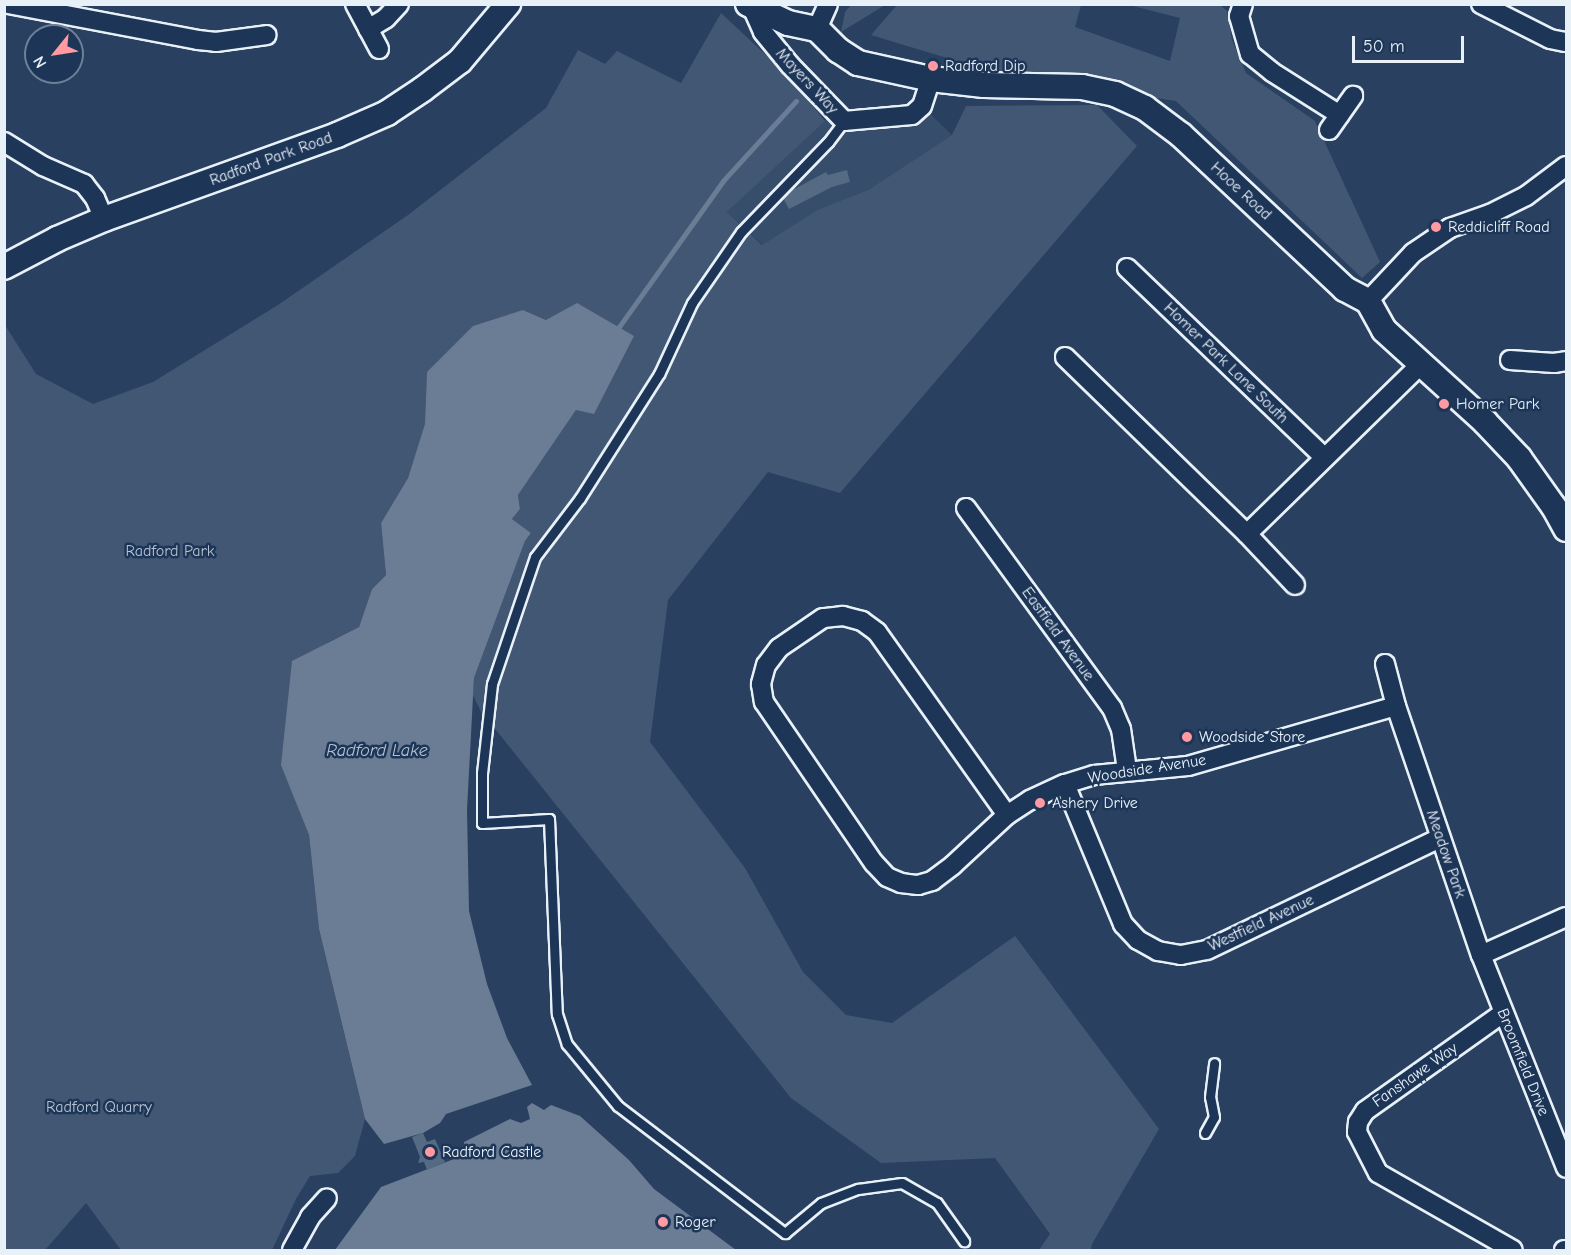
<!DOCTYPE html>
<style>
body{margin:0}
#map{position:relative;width:1571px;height:1255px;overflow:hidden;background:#294061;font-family:"Comic Neue",sans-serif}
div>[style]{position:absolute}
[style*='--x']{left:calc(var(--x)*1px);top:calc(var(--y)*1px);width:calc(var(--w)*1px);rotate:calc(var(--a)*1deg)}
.built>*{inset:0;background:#364d6b}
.green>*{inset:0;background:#415774}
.water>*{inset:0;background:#6b7c95}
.stream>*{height:4.5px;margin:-2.25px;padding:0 2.25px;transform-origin:2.25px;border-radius:2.25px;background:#6b7c95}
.building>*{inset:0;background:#556a83}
.roads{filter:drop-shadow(2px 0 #e8f1f8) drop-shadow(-2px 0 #e8f1f8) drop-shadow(0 2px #e8f1f8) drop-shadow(0 -2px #e8f1f8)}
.lane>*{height:9px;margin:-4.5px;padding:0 4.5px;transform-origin:4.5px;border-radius:4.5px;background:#1d3557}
.street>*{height:18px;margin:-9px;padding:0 9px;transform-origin:9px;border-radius:9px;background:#1d3557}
.secondary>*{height:24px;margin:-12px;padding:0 12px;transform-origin:12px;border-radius:12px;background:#1d3557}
.dots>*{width:16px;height:16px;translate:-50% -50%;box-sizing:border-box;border:3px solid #1d3557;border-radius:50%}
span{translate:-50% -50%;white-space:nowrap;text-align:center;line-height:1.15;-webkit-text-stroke:5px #1d3557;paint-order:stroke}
.poi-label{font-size:16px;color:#e8f1f8}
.left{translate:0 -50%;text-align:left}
.street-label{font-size:16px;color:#e8f1f8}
.park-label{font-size:16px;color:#b6c3d0}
.water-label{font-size:18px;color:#b6c2d0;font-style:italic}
.frame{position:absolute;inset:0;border:6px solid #e8f1f8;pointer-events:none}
.north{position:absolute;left:24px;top:24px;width:60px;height:60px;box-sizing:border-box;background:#1d3557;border:2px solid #6e8097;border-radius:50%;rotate:240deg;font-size:16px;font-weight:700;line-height:24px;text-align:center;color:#e8f1f8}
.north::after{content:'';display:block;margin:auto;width:21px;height:27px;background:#ff9aa2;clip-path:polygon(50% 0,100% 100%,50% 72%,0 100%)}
.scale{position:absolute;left:1352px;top:36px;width:112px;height:27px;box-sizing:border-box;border:3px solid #e8f1f8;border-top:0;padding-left:8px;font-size:18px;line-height:21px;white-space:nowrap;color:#e8f1f8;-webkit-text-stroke:4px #1d3557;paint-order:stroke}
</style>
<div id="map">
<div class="built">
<div style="clip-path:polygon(922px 106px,952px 135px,868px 190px,819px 209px,763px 245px,727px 212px,835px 111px,844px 121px)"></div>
</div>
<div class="green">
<div style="clip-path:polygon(851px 5px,851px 4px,885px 5px,841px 32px,845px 12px)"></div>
<div style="clip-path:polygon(897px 5px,1081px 5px,1075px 27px,1170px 61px,1180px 18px,1129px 5px,1220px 5px,1227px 11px,1232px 40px,1246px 73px,1315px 121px,1380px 262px,1362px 278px,1176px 101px,1003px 75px,871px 35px)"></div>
<div style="clip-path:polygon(721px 13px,783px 71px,825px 121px,727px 212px,762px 245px,819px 209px,868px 190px,952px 135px,966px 106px,1097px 105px,1137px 146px,840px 493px,768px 472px,668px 600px,650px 742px,745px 868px,803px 972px,846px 1015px,892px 1023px,1015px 936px,1159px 1129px,1092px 1244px,1091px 1250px,1039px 1250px,1050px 1234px,995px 1158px,881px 1163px,791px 1098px,480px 710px,473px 695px,474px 678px,525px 541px,531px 533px,512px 519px,520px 509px,518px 495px,576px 410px,546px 320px,523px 310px,427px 372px,426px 424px,408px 478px,381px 523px,386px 575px,372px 589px,359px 627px,327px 643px,282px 765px,309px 835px,319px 929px,365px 1119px,355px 1156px,338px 1173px,310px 1176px,296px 1199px,272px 1250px,121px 1250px,86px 1203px,45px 1250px,5px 1250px,5px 325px,36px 374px,93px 404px,153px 382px,278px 305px,408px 215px,546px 108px,578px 50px,605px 64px,617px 51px,681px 83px)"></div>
</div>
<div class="water">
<div style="clip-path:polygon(577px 303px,634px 336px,594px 414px,576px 410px,518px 495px,520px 509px,512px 519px,531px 533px,525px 541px,474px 678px,467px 810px,469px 911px,487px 984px,507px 1038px,532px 1085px,446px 1114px,440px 1123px,423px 1133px,384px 1144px,365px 1119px,319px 929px,309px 835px,281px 765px,292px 661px,359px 627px,372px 589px,386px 575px,381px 523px,408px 478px,425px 424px,427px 372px,473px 326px,523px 310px,546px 320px)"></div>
<div style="clip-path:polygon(532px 1103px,544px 1110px,551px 1105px,580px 1116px,629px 1160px,654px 1189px,736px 1250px,335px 1250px,381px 1187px,454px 1159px,465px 1152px,464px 1142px,510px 1119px,521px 1123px,530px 1119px,527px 1107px)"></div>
</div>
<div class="stream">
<div style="--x:619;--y:327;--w:179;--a:-54.5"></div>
<div style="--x:723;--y:181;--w:108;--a:-47.6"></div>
</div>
<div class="building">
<div style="clip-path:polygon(847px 170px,850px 182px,832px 187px,789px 209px,783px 198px,789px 192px,826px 172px,828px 175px)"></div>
<div style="clip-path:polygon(423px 1133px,427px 1142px,435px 1139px,445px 1162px,427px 1170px,424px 1162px,418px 1163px,420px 1157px,412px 1137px)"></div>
</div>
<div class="roads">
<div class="lane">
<div style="--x:844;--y:121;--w:26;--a:127"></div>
<div style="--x:828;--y:142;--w:125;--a:134"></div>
<div style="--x:741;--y:232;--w:86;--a:124.6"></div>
<div style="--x:692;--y:303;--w:78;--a:114.9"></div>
<div style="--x:659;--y:374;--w:147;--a:122.5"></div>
<div style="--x:580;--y:498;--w:74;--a:127.3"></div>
<div style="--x:535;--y:557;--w:134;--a:108.7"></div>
<div style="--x:492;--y:684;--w:90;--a:96.4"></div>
<div style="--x:482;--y:773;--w:50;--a:90"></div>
<div style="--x:482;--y:823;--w:67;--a:-3.4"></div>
<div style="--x:549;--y:819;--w:195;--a:87.7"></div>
<div style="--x:557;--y:1014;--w:32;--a:72"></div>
<div style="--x:567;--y:1044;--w:80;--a:50.6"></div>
<div style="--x:618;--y:1106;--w:210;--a:37.3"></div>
<div style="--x:785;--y:1233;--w:47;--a:-39.8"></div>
<div style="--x:821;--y:1203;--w:40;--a:-21"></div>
<div style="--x:858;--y:1189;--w:44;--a:-7.8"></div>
<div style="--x:902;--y:1183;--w:40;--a:29.7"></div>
<div style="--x:937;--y:1203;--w:47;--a:54.6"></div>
<div style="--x:1205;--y:1133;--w:18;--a:-61"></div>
<div style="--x:1214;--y:1117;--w:20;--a:-101"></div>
<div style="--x:1210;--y:1097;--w:34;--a:-83"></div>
</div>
<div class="street">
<div style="--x:8;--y:4;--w:193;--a:10.7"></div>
<div style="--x:198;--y:40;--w:18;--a:6"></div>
<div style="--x:216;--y:42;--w:51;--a:-7.8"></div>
<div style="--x:355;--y:4;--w:51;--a:61.9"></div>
<div style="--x:1243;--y:4;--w:13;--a:108"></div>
<div style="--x:1239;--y:16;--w:40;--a:74"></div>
<div style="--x:1250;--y:54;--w:28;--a:39"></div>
<div style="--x:1272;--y:72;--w:80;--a:32.3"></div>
<div style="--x:1481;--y:4;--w:77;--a:26.9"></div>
<div style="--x:1550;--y:39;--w:16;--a:11"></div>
<div style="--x:752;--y:7;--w:27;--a:66"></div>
<div style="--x:763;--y:32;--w:43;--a:50.7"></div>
<div style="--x:790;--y:65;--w:78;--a:46"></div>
<div style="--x:844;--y:121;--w:68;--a:-5"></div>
<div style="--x:912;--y:115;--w:13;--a:-42"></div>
<div style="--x:922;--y:106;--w:28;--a:-72"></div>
<div style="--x:368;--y:29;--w:21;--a:-31"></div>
<div style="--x:386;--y:18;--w:19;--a:-47"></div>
<div style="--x:817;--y:29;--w:27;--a:-66"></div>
<div style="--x:1329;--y:130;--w:42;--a:-54.8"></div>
<div style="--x:4;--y:142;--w:46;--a:31.6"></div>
<div style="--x:43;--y:166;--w:45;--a:23.7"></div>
<div style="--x:84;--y:184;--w:18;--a:52"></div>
<div style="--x:95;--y:198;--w:23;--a:67"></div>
<div style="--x:1127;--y:268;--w:274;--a:43.8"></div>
<div style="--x:1368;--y:301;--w:66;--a:-46.8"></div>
<div style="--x:1413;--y:253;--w:45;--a:-34"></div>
<div style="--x:1450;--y:228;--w:42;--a:-19.3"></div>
<div style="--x:1490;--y:214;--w:40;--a:-26.6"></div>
<div style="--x:1526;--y:196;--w:50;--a:-36.9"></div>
<div style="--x:1065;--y:357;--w:254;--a:44.2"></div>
<div style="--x:1247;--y:534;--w:243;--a:-44.3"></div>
<div style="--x:1510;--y:360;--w:44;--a:3.9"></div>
<div style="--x:1554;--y:363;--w:12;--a:-9"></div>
<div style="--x:966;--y:508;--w:248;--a:53.9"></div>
<div style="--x:1112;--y:708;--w:23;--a:67"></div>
<div style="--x:1121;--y:729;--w:41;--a:81.7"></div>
<div style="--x:1247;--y:534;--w:70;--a:46.7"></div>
<div style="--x:1385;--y:664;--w:43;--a:75.3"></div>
<div style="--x:1396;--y:706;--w:263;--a:71.2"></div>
<div style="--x:1481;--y:955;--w:229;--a:68.2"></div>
<div style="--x:1065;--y:784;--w:152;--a:67.5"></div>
<div style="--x:1123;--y:924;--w:22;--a:47"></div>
<div style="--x:1138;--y:940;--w:23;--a:29"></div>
<div style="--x:1158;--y:951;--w:23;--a:10"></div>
<div style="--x:1181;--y:955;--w:26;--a:-11"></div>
<div style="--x:1207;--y:950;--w:259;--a:-25.7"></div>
<div style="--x:1007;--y:815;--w:224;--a:-125.4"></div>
<div style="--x:877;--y:632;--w:19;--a:-144"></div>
<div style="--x:862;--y:621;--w:20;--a:-165"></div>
<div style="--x:843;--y:616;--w:20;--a:174"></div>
<div style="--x:823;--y:618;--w:53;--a:145.7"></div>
<div style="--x:779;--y:648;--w:21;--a:127"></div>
<div style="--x:766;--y:665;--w:20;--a:105"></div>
<div style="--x:761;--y:684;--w:18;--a:81"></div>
<div style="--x:764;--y:702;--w:195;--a:55.7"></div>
<div style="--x:874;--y:863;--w:19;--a:47"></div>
<div style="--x:887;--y:877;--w:15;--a:23"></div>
<div style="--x:901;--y:883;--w:17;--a:7"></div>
<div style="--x:918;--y:885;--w:15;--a:-16"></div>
<div style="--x:932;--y:881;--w:26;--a:-37"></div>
<div style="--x:953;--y:865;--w:74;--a:-42.8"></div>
<div style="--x:1007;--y:815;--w:27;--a:-33"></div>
<div style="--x:1030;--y:800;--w:38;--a:-25"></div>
<div style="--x:1065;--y:784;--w:30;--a:-17"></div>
<div style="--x:1094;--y:775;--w:94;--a:-5.5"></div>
<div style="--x:1188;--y:766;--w:216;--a:-16.1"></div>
<div style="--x:1481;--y:955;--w:93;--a:-24.1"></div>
<div style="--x:1503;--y:1013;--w:169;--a:144.6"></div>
<div style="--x:1365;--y:1111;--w:13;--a:122"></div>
<div style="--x:1358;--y:1122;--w:10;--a:96"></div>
<div style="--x:1357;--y:1132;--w:46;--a:62.9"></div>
<div style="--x:1378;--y:1173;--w:155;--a:29.7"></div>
<div style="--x:292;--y:1250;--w:38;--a:-61"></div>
<div style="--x:310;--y:1217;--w:25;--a:-48"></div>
<div style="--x:1564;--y:1250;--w:2;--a:0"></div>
</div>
<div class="secondary">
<div style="--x:748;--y:4;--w:44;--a:25.4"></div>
<div style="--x:788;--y:23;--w:30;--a:12"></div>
<div style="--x:817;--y:29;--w:30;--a:45"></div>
<div style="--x:838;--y:50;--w:24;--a:33"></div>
<div style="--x:858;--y:63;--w:75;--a:12.4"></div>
<div style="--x:931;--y:79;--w:53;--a:6.5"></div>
<div style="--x:984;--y:85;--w:98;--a:1.2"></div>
<div style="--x:1082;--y:87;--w:34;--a:12"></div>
<div style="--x:1115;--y:94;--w:33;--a:25"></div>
<div style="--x:1145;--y:108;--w:45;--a:36.9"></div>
<div style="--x:1181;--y:135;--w:225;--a:43.2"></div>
<div style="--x:1345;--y:289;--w:26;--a:28"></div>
<div style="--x:1368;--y:301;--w:33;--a:61"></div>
<div style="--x:1384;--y:330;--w:137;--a:42.3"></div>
<div style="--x:1485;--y:422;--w:50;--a:46.6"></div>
<div style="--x:1519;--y:458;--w:60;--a:54.5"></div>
<div style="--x:1554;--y:507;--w:25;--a:61"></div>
<div style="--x:4;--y:267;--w:60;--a:-27.8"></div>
<div style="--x:57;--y:239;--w:51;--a:-23.1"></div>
<div style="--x:104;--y:219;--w:248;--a:-19.8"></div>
<div style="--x:337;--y:135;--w:55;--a:-23.7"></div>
<div style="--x:387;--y:113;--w:43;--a:-33.7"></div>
<div style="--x:423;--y:89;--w:46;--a:-37.1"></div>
<div style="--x:460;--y:61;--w:75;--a:-49.9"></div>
</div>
</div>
<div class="dots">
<div style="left:933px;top:66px;background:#ff9aa2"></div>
<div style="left:1436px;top:227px;background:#ff9aa2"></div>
<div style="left:1444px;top:404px;background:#ff9aa2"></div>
<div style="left:1187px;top:737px;background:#ff9aa2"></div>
<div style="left:1040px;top:803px;background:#ff9aa2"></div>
<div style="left:430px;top:1152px;background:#ff9aa2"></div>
<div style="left:663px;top:1222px;background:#ff9aa2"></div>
</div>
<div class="poi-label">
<span class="left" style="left:945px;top:66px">Radford Dip</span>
<span class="left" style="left:1448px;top:227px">Reddicliff Road</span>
<span class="left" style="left:1456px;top:404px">Homer Park</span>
<span class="left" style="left:1199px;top:737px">Woodside Store</span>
<span class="left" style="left:1052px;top:803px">Ashery Drive</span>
<span class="left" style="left:442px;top:1152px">Radford Castle</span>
<span class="left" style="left:675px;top:1222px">Roger</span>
</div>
<div class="street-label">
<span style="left:807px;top:81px;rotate:47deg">Mayers Way</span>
<span style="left:271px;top:159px;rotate:-20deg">Radford Park Road</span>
<span style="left:1241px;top:191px;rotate:43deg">Hooe Road</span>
<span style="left:1226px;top:363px;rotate:44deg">Homer Park Lane South</span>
<span style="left:1058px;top:634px;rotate:54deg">Eastfield Avenue</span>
<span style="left:1147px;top:769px;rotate:-9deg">Woodside Avenue</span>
<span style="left:1446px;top:854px;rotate:71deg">Meadow Park</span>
<span style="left:1261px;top:923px;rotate:-25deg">Westfield Avenue</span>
<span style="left:1523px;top:1062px;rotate:68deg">Broomfield Drive</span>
<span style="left:1415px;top:1075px;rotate:-35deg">Fanshawe Way</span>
</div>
<div class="park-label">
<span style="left:170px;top:551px">Radford Park</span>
<span style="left:99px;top:1107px">Radford Quarry</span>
</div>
<div class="water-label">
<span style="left:377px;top:751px">Radford Lake</span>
</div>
<div class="frame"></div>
<div class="north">N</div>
<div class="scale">50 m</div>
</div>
